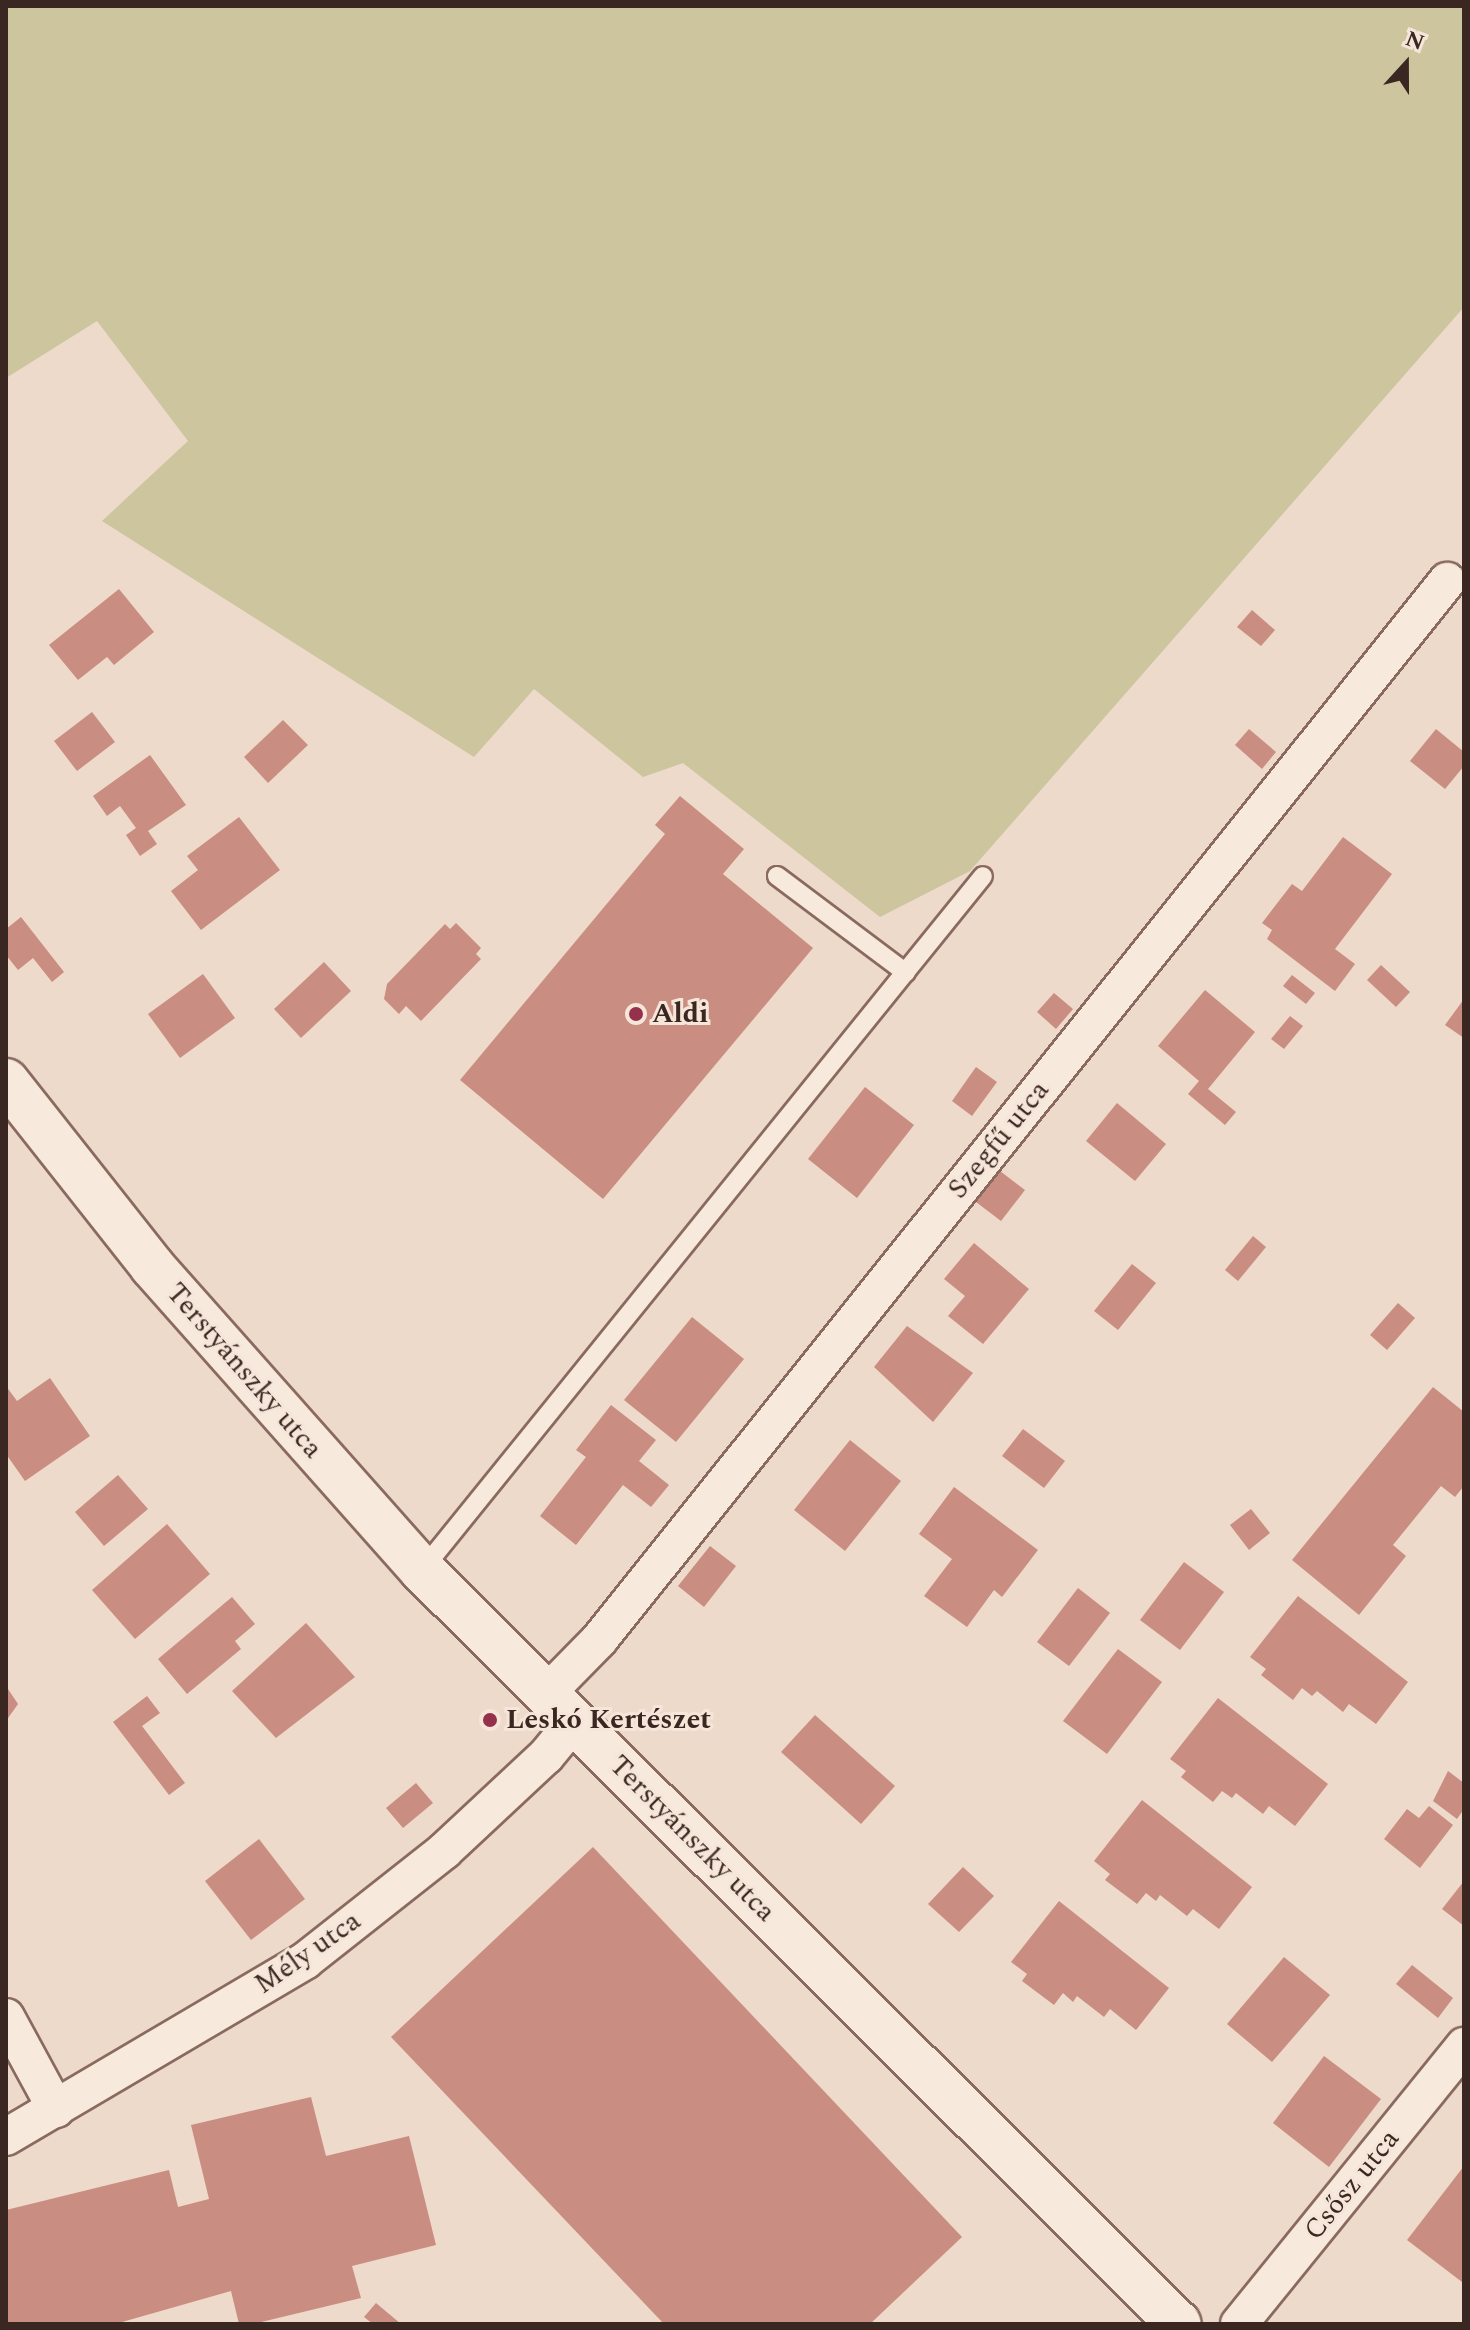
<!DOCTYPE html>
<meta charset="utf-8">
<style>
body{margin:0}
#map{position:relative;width:1470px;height:2330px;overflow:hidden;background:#eddaca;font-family:Spectral,serif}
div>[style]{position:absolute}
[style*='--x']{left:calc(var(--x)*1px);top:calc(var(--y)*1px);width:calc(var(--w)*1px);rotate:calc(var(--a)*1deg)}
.green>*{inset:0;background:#ccc59e}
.building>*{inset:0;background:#ca8d81}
.roads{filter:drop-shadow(2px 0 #8a6a5f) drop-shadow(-2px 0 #8a6a5f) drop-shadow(0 2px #8a6a5f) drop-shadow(0 -2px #8a6a5f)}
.service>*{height:18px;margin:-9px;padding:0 9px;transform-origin:9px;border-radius:9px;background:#f8e9dd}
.minor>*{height:36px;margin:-18px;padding:0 18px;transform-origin:18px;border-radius:18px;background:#f8e9dd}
.secondary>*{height:44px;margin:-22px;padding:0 22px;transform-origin:22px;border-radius:22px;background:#f8e9dd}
.dots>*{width:22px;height:22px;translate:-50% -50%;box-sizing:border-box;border:4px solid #f5e6d9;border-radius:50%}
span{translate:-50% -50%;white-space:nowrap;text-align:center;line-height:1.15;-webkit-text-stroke:6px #f5e6d9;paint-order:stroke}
.poi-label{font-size:28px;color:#3b2721;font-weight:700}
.left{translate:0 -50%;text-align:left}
.street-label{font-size:28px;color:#3b2721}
.frame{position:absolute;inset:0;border:8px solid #3b2721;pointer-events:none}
.north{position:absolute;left:1366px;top:24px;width:80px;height:80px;-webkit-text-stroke:6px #f5e6d9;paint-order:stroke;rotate:21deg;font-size:22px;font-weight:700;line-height:32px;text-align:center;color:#3b2721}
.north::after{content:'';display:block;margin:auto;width:28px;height:36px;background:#3b2721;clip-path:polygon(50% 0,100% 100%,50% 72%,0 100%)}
</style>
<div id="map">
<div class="green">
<div style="clip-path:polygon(6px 6px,1464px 6px,1464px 307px,970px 871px,880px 917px,683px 763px,643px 777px,534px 689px,474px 757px,102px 521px,188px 441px,97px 321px,6px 378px)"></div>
</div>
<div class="building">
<div style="clip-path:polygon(119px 589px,154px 632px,114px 665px,107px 657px,78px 680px,49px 645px)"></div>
<div style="clip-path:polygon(1252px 610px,1275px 630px,1261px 646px,1237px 627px)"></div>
<div style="clip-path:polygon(92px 712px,115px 742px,77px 771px,54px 741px)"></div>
<div style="clip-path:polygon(283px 720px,308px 745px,268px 783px,244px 757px)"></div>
<div style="clip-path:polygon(1249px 729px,1276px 752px,1262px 769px,1235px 745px)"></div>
<div style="clip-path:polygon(1436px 729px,1464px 752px,1464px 766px,1445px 789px,1410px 761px)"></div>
<div style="clip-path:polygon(150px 755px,186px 805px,148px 831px,157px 844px,140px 856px,126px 835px,136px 828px,120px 806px,107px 816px,93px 796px)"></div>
<div style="clip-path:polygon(680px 796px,744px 849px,723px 874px,813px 948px,603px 1199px,460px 1080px,665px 834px,655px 825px)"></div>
<div style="clip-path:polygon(239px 817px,280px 870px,201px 930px,171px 891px,198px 870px,187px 856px)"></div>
<div style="clip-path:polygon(1343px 837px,1392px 874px,1335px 949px,1355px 964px,1335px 991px,1267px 939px,1272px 930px,1262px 923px,1292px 884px,1302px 891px)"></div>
<div style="clip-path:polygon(21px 917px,64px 972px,52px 982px,33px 958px,18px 970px,6px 955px,6px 929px)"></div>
<div style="clip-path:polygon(456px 923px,481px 948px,476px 954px,481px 959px,421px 1021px,406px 1006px,399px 1014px,384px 999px,387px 984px,445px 924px,450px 929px)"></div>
<div style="clip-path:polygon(324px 962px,351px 991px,301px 1038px,274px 1009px)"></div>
<div style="clip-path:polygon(1381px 965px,1410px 992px,1396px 1007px,1367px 980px)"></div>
<div style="clip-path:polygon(203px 974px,235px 1018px,180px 1058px,148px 1014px)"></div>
<div style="clip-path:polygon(1292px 975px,1315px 993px,1306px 1004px,1283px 986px)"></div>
<div style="clip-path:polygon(1205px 990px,1255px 1032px,1208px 1089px,1236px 1112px,1225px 1125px,1188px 1094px,1199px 1081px,1158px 1046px)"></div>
<div style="clip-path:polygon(1054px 993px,1073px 1009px,1056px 1029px,1037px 1012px)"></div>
<div style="clip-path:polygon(1464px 999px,1464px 1038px,1445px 1025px)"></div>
<div style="clip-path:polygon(1290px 1016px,1303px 1026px,1284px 1049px,1271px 1039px)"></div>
<div style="clip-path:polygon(976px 1067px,997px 1082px,972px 1116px,952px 1101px)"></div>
<div style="clip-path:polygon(865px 1087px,914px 1125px,857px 1198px,808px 1159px)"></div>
<div style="clip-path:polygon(1117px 1103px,1166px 1144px,1135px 1181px,1086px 1141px)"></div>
<div style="clip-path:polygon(1000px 1171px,1025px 1190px,1001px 1221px,976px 1202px)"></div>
<div style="clip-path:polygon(1253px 1236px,1266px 1247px,1238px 1281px,1225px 1270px)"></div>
<div style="clip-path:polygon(974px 1243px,1029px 1289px,983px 1344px,948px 1316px,965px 1296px,944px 1279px)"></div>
<div style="clip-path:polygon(1132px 1264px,1156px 1283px,1118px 1330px,1094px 1311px)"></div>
<div style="clip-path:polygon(1398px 1303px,1415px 1318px,1387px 1350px,1370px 1335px)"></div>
<div style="clip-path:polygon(692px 1317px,744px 1359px,676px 1442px,624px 1400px)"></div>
<div style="clip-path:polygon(907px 1326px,973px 1373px,933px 1422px,874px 1367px)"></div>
<div style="clip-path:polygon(50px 1378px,90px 1436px,25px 1481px,6px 1454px,6px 1386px,17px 1401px)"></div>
<div style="clip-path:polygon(1433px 1387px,1464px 1412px,1464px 1486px,1455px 1497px,1441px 1486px,1393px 1545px,1406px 1556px,1359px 1615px,1292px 1560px)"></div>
<div style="clip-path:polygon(611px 1405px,656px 1440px,639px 1461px,669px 1485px,651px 1507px,623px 1485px,576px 1545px,540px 1516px,586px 1457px,576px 1450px)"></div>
<div style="clip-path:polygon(1023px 1429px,1065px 1461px,1044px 1488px,1002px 1456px)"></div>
<div style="clip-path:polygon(850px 1440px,901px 1481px,845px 1551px,794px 1510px)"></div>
<div style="clip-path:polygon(118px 1475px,148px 1509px,104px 1546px,75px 1512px)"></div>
<div style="clip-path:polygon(954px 1487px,1038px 1550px,1002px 1597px,994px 1590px,967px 1627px,924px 1596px,952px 1559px,919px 1534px)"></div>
<div style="clip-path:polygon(1251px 1509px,1270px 1533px,1249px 1550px,1230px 1525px)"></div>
<div style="clip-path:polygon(167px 1524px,210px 1574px,135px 1639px,92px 1590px)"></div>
<div style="clip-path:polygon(710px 1546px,736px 1566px,704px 1607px,678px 1586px)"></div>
<div style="clip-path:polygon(1184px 1562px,1224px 1592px,1180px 1650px,1140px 1620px)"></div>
<div style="clip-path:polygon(1078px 1588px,1110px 1613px,1069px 1666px,1037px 1642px)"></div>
<div style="clip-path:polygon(1298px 1596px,1408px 1682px,1376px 1724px,1349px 1704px,1343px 1712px,1317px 1691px,1312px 1696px,1302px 1688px,1293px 1700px,1261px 1675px,1266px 1669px,1250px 1657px)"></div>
<div style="clip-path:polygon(232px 1597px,255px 1624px,235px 1641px,241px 1649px,187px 1694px,158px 1659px)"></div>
<div style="clip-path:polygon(306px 1623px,355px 1677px,276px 1738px,232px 1691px)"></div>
<div style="clip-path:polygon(1118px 1649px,1162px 1682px,1107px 1754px,1063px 1721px)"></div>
<div style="clip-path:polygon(6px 1686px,18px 1704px,6px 1721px)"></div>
<div style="clip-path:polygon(147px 1696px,160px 1713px,142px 1726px,185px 1783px,169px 1795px,113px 1722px)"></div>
<div style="clip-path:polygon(1218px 1698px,1328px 1784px,1295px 1826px,1269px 1806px,1263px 1814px,1236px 1793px,1232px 1798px,1222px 1791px,1213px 1802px,1181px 1777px,1186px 1771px,1170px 1759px)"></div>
<div style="clip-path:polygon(815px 1715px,895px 1786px,861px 1824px,781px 1752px)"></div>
<div style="clip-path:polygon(1448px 1771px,1464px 1783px,1464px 1809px,1457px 1819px,1433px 1801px)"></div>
<div style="clip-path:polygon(416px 1783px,433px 1803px,403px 1828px,386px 1808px)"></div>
<div style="clip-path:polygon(1142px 1800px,1252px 1887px,1219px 1929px,1193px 1909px,1187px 1916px,1160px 1895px,1156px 1901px,1146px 1893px,1137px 1904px,1105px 1880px,1110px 1874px,1094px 1861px)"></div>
<div style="clip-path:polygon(1429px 1806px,1453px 1825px,1420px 1868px,1384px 1839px,1407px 1809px,1419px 1818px)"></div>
<div style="clip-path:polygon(259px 1839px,305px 1899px,251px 1940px,205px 1881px)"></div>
<div style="clip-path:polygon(593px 1847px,962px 2237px,870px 2324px,664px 2324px,391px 2037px)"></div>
<div style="clip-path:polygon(963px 1867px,994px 1896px,959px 1932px,928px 1904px)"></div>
<div style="clip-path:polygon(1464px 1881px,1464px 1926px,1442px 1909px)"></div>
<div style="clip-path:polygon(1059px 1901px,1169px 1988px,1136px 2030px,1110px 2009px,1104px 2017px,1077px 1996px,1073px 2002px,1063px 1993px,1054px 2005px,1022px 1981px,1027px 1974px,1011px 1962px)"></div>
<div style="clip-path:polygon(1284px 1957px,1330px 1995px,1272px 2062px,1227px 2024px)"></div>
<div style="clip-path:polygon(1412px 1965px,1453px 1998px,1438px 2018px,1396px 1984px)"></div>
<div style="clip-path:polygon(1324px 2056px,1381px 2099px,1329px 2167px,1273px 2123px)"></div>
<div style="clip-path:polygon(311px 2097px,326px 2156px,409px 2136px,436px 2245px,352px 2266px,361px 2298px,253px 2324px,239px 2324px,231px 2291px,115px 2324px,6px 2324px,6px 2210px,169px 2170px,178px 2207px,209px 2199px,191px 2125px)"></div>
<div style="clip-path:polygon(1464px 2166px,1464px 2280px,1462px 2282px,1407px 2240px)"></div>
<div style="clip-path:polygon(376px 2303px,401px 2324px,373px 2324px,364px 2317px)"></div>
</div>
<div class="roads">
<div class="service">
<div style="--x:777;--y:876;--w:161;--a:36.9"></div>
<div style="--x:422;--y:1570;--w:892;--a:-51.05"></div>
</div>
<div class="minor">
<div style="--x:546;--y:1694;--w:76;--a:-45.5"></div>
<div style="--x:599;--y:1640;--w:1357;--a:-51.31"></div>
<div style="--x:6;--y:2017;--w:105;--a:61.5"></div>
<div style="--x:6;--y:2137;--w:348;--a:-30.5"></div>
<div style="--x:306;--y:1960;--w:176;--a:-38.3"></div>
<div style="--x:444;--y:1851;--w:139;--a:-43"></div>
<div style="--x:546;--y:1756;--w:44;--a:-50.5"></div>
<div style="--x:1239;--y:2324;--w:358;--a:-51"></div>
</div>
<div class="secondary">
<div style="--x:6;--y:1081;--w:236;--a:51.7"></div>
<div style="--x:152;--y:1266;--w:407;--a:48.4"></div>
<div style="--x:422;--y:1570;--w:1068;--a:44.89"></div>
</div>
</div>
<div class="dots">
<div style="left:636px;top:1014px;background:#96314b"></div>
<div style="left:490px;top:1720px;background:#96314b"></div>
</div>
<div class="poi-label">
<span class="left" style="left:652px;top:1014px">Aldi</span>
<span class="left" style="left:506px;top:1720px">Leskó Kertészet</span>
</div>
<div class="street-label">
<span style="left:999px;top:1140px;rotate:-51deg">Szegfű utca</span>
<span style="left:244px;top:1371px;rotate:49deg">Terstyánszky utca</span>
<span style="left:692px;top:1839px;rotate:45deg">Terstyánszky utca</span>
<span style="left:308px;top:1953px;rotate:-35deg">Mély utca</span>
<span style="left:1352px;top:2185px;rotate:-51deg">Csősz utca</span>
</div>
<div class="frame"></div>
<div class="north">N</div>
</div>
